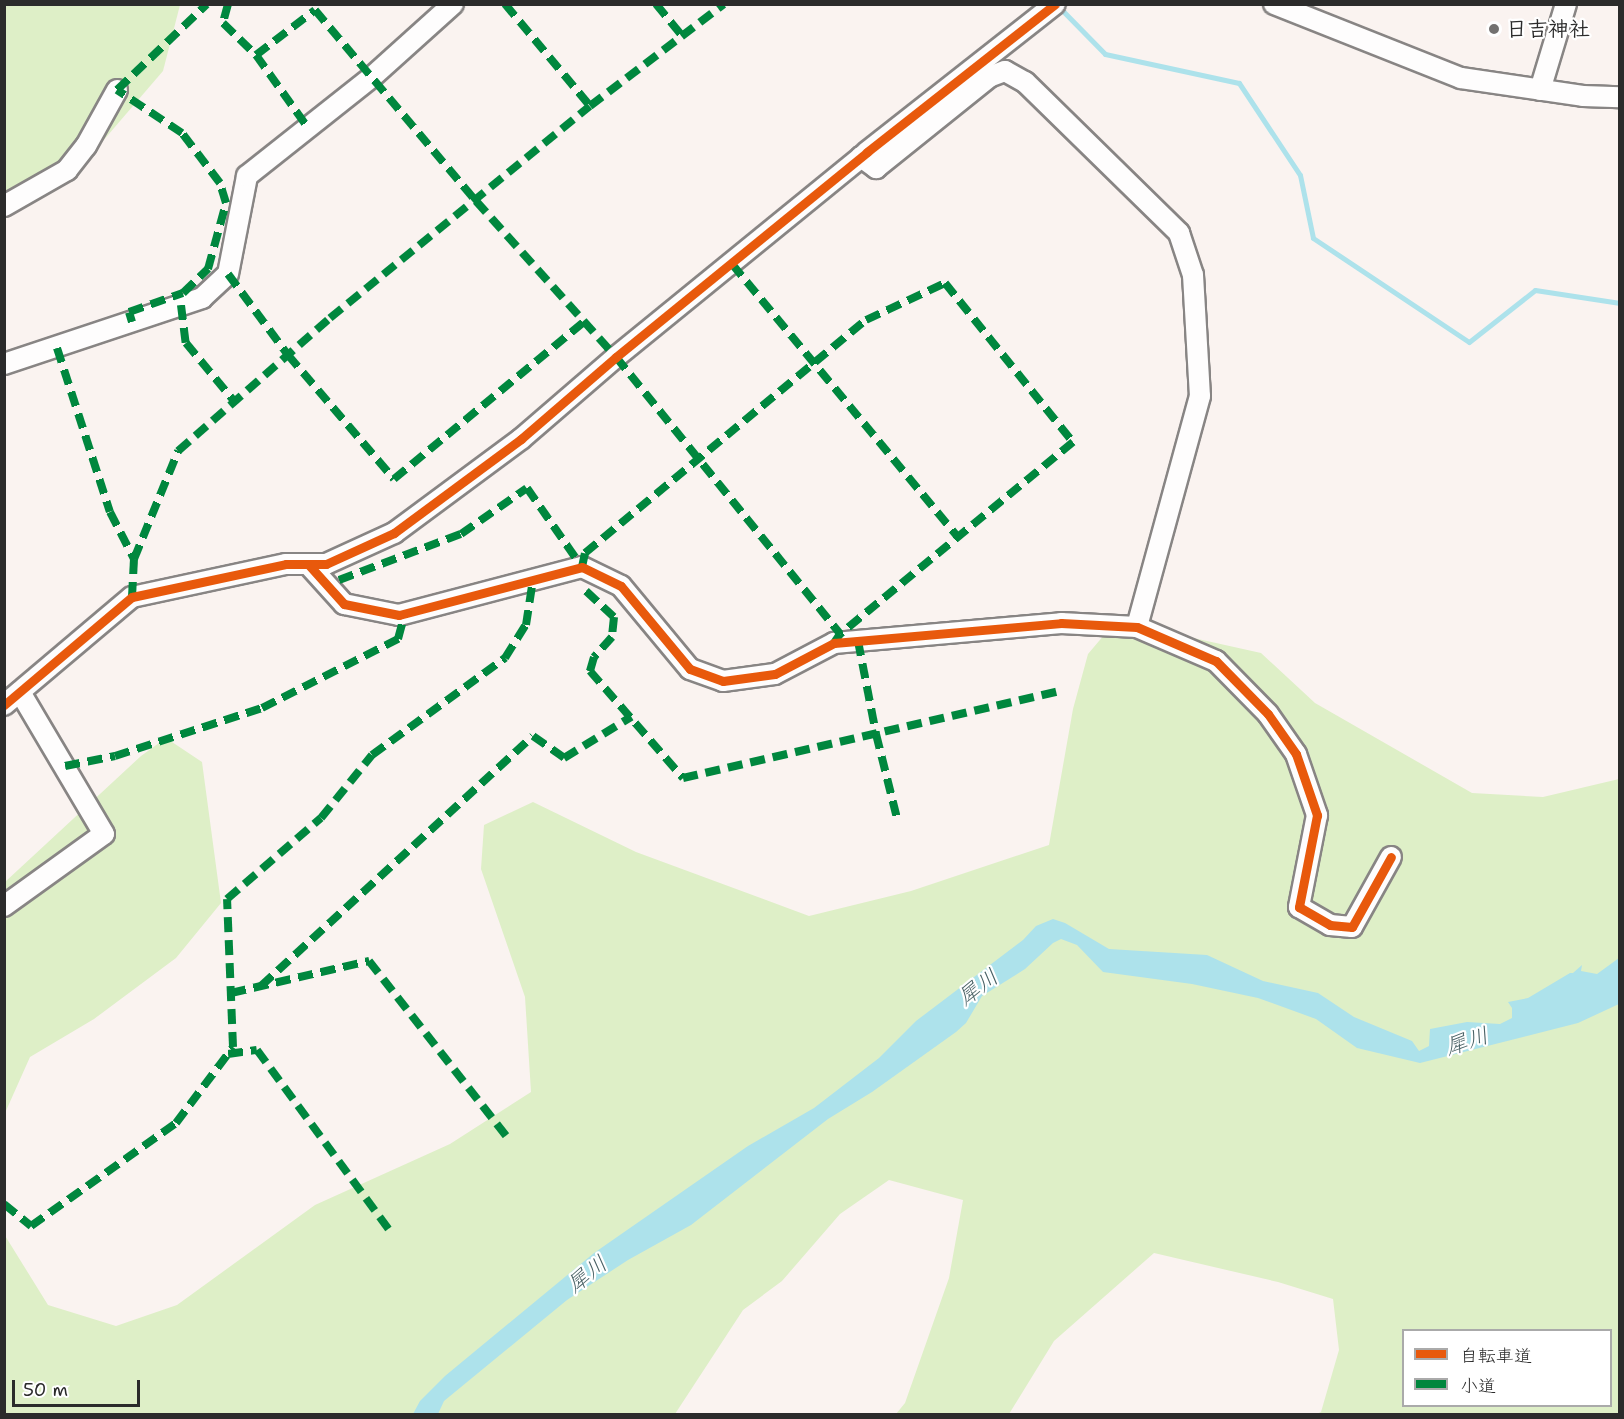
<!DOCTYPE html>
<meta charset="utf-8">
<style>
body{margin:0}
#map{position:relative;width:1624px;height:1419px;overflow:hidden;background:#faf3f0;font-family:"Shantell Sans","Klee One",sans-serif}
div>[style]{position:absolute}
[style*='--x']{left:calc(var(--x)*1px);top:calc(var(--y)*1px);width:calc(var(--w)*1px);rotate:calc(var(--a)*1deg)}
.green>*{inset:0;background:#deefc7}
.water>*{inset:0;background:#ade2eb}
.stream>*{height:5px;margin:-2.5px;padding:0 2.5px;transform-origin:2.5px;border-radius:2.5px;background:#ade2eb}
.roads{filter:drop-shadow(2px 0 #888584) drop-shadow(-2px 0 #888584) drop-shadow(0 2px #888584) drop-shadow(0 -2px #888584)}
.minor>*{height:20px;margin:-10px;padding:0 10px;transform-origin:10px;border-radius:10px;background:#fefdfd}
.quiet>*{height:8px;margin-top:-4px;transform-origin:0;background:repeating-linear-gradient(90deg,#00873e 0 15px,transparent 0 23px)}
.cycleway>*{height:9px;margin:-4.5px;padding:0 4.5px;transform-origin:4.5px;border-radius:4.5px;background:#e8590c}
.dots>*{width:16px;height:16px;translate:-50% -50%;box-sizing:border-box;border:3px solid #fff;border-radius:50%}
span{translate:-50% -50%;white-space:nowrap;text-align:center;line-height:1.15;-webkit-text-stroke:4.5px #fff;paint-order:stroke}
.poi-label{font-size:21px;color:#2b2b2b;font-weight:700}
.left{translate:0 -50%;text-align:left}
.water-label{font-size:22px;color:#486064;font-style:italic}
.frame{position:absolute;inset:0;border:6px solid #2b2b2b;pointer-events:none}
.legend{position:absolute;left:1402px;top:1329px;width:210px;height:78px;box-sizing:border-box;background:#fff;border:2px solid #aaa;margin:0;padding:8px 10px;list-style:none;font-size:18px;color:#2b2b2b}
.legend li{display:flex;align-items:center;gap:12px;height:30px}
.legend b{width:30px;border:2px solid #aaa}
.scale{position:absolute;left:12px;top:1380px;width:128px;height:27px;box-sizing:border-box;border:3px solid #2b2b2b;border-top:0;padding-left:8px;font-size:18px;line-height:21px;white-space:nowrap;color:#2b2b2b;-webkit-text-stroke:4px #fff;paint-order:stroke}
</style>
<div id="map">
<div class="green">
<div style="clip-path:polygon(5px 5px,180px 5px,163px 71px,90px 156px,5px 217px)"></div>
<div style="clip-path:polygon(evenodd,1121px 615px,1180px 635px,1261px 653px,1315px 703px,1472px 793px,1543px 797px,1619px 779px,1619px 1414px,1316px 1414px,1321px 1412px,1339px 1350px,1333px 1299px,1278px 1282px,1154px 1253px,1054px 1341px,1009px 1414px,896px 1414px,905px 1403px,949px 1278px,963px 1200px,889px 1180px,840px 1214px,782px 1281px,743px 1310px,675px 1414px,5px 1414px,4px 1234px,48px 1305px,116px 1326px,177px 1305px,315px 1205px,450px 1144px,531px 1092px,525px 997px,481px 869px,484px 825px,533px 802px,636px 852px,809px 916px,911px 891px,1049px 845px,1073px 709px,1088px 654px,1121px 615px,1404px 1330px,1610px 1330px,1610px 1406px,1404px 1406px,1404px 1330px)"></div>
<div style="clip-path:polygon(166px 738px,202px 762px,221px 903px,176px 958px,94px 1019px,30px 1057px,5px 1113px,5px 882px,141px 756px)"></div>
</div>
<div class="water">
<div style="clip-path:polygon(1053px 919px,1065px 923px,1109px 949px,1207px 955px,1263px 981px,1318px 993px,1354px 1017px,1412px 1041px,1419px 1051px,1429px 1046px,1430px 1029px,1467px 1022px,1500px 1024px,1512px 1018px,1512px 1008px,1508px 1002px,1528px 998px,1570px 973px,1573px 973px,1582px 965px,1581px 971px,1597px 974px,1619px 958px,1619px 1004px,1578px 1023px,1420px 1063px,1357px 1048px,1316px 1019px,1258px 998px,1192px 984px,1103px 972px,1077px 945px,1061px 939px,1053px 943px,1025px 969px,982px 996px,966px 1023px,956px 1032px,872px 1092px,828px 1119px,691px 1225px,628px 1260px,567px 1300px,444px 1401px,438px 1414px,413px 1414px,420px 1401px,445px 1376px,594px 1253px,748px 1146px,814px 1108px,879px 1058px,916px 1021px,1023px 940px,1036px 926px)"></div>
</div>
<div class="stream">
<div style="--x:1058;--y:6;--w:67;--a:45.6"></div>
<div style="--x:1105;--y:54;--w:137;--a:12.2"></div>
<div style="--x:1239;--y:83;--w:110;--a:56.5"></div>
<div style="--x:1300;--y:175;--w:64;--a:78.3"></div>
<div style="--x:1313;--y:238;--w:187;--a:33.7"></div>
<div style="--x:1469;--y:342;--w:84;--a:-38.2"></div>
<div style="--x:1535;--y:290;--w:86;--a:8.7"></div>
</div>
<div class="roads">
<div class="minor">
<div style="--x:1274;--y:4;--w:201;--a:21.6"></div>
<div style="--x:1461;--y:78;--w:123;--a:8.4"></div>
<div style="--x:1583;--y:96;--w:37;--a:2"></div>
<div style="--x:1540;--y:90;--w:90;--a:-73.2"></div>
<div style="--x:861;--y:157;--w:19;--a:36"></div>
<div style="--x:876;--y:168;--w:145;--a:-38.8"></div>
<div style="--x:989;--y:77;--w:17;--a:-21"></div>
<div style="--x:1005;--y:71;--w:23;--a:29"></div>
<div style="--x:1025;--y:82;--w:216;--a:44.4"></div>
<div style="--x:1179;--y:233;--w:44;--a:71.6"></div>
<div style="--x:1193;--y:275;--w:121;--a:86.7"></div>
<div style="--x:1200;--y:396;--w:239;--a:105.3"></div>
<div style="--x:4;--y:206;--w:73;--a:-29.7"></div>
<div style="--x:67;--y:170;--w:31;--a:-52"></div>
<div style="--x:86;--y:146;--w:64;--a:-61"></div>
<div style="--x:4;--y:364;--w:209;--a:-18.4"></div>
<div style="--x:202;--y:298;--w:35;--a:-43"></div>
<div style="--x:228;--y:274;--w:100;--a:-79"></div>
<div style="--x:247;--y:176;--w:159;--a:-38.4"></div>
<div style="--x:372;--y:77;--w:109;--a:-42"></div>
<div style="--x:308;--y:564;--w:54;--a:48"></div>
<div style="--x:344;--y:604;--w:56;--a:11.3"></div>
<div style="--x:399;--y:615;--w:189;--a:-14.7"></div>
<div style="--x:582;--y:567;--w:43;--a:26"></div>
<div style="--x:621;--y:586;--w:108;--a:50.3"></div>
<div style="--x:690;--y:669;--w:35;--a:20"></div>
<div style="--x:723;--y:681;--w:52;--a:-7.7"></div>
<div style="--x:775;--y:674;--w:67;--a:-27.7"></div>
<div style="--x:834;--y:643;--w:228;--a:-5"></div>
<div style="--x:1061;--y:623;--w:76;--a:3"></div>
<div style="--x:1137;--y:627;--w:86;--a:23.3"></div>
<div style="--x:1216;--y:661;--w:74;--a:45.5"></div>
<div style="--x:1268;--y:714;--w:49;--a:55"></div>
<div style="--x:1296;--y:754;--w:65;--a:71"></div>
<div style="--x:1317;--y:815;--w:94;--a:101.1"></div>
<div style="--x:1299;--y:907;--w:36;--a:30"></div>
<div style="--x:1330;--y:925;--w:22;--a:5"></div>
<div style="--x:1352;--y:927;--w:80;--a:-60.9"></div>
<div style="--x:4;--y:705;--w:167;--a:-40.2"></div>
<div style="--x:132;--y:597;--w:157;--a:-12.1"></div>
<div style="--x:286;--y:564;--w:40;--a:0"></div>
<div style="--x:326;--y:564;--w:75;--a:-24.5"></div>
<div style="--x:394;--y:533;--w:158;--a:-36.5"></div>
<div style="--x:521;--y:439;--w:125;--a:-40.8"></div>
<div style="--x:616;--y:357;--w:324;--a:-39.2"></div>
<div style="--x:867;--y:152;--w:239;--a:-38.2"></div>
<div style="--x:4;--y:906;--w:123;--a:-35.8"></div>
<div style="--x:104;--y:834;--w:165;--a:-120.6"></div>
</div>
</div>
<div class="quiet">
<div style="--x:228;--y:4;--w:20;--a:105"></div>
<div style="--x:223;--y:23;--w:46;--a:44.1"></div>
<div style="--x:256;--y:55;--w:74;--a:-37.3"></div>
<div style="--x:315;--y:10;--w:250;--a:49.9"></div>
<div style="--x:476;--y:201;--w:210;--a:48.1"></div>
<div style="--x:616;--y:357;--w:356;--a:51"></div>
<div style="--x:505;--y:4;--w:133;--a:50.2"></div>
<div style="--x:656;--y:4;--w:43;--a:50.7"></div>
<div style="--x:256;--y:55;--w:90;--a:54.5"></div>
<div style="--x:732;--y:264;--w:354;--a:50.4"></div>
<div style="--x:228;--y:274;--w:101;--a:53.5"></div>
<div style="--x:288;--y:355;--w:163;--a:49.5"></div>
<div style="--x:394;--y:479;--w:246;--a:-39.6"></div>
<div style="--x:181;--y:305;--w:38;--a:83"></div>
<div style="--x:186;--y:343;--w:75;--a:50.4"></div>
<div style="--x:132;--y:322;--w:10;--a:-107"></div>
<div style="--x:129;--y:312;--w:57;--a:-19.4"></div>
<div style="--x:183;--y:293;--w:35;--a:-44"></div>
<div style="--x:208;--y:269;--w:68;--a:-74.7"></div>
<div style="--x:226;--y:203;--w:21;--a:-107"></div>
<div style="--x:220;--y:183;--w:63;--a:-127.2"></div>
<div style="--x:182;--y:133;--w:78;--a:-146.5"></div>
<div style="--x:117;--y:90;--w:124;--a:-43.7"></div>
<div style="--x:57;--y:348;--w:172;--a:72.1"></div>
<div style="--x:110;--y:512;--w:53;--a:62.9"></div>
<div style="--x:582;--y:567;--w:14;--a:-78"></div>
<div style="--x:585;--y:553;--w:365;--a:-39.7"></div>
<div style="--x:866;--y:320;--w:87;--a:-25.1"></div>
<div style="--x:945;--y:283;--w:204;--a:51.2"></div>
<div style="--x:1073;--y:442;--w:302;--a:140.5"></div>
<div style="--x:840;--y:634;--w:11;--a:124"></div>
<div style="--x:339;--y:580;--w:130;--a:-20.7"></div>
<div style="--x:461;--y:534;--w:80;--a:-34.9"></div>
<div style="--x:527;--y:488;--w:96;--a:55.2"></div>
<div style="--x:586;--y:591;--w:38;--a:43"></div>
<div style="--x:614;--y:617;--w:20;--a:96"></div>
<div style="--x:612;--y:637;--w:27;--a:132"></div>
<div style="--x:594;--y:657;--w:15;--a:106"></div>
<div style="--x:590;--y:671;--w:142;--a:49"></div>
<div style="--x:683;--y:778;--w:390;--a:-13"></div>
<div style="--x:132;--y:597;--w:38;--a:-87"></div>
<div style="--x:134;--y:559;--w:117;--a:-67.8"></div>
<div style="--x:178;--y:451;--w:202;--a:-41.2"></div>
<div style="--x:330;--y:318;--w:335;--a:-39.2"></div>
<div style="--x:590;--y:106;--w:168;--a:-37.3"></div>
<div style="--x:858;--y:641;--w:95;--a:79"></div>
<div style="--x:876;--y:734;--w:91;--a:76"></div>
<div style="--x:65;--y:766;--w:51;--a:-11.3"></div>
<div style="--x:115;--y:756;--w:155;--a:-18.1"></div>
<div style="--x:262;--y:708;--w:153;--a:-26.9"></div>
<div style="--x:398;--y:639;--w:27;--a:-75"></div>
<div style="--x:261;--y:986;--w:369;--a:-42.6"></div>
<div style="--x:533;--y:736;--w:38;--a:35"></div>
<div style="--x:564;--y:758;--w:79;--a:-31.5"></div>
<div style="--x:231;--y:993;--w:142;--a:-13.1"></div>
<div style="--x:369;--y:961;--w:224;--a:51.9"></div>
<div style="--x:228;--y:1054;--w:29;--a:-8"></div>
<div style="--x:257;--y:1050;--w:228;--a:53.7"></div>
<div style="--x:4;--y:1204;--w:35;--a:39"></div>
<div style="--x:31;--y:1226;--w:178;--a:-35.4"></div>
<div style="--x:176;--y:1123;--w:95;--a:-53.1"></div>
<div style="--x:233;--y:1047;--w:148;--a:-92.3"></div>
<div style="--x:227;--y:899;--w:124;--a:-40.8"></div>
<div style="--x:321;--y:818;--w:81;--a:-51"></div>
<div style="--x:372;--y:755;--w:165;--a:-36.1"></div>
<div style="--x:505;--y:658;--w:39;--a:-58"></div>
<div style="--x:526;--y:625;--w:47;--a:-81.3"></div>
</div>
<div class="cycleway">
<div style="--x:308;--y:564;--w:54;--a:48"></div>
<div style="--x:344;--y:604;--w:56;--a:11.3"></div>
<div style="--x:399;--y:615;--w:189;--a:-14.7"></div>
<div style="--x:582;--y:567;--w:43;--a:26"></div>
<div style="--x:621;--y:586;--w:108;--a:50.3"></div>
<div style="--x:690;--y:669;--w:35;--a:20"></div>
<div style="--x:723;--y:681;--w:52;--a:-7.7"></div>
<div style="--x:775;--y:674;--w:67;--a:-27.7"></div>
<div style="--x:834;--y:643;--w:228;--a:-5"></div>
<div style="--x:1061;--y:623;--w:76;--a:3"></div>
<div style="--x:1137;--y:627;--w:86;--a:23.3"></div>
<div style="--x:1216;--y:661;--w:74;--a:45.5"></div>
<div style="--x:1268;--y:714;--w:49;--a:55"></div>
<div style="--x:1296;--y:754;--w:65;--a:71"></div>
<div style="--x:1317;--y:815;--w:94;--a:101.1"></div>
<div style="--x:1299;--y:907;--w:36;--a:30"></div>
<div style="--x:1330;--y:925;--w:22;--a:5"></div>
<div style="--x:1352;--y:927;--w:80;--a:-60.9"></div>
<div style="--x:4;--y:705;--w:167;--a:-40.2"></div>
<div style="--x:132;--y:597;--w:157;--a:-12.1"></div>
<div style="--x:286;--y:564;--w:40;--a:0"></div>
<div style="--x:326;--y:564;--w:75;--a:-24.5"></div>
<div style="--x:394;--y:533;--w:158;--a:-36.5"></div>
<div style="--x:521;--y:439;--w:125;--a:-40.8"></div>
<div style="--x:616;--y:357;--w:324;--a:-39.2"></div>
<div style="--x:867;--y:152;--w:239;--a:-38.2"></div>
</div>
<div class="dots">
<div style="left:1494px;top:29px;background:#737170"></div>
</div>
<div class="poi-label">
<span class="left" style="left:1506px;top:29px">日吉神社</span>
</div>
<div class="water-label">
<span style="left:978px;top:987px;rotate:-37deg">犀川</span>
<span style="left:1467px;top:1041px;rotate:-18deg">犀川</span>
<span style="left:587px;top:1274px;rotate:-38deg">犀川</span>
</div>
<div class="frame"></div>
<ul class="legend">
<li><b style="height:8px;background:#e8590c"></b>自転車道</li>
<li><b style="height:8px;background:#00873e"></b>小道</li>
</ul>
<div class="scale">50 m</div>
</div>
